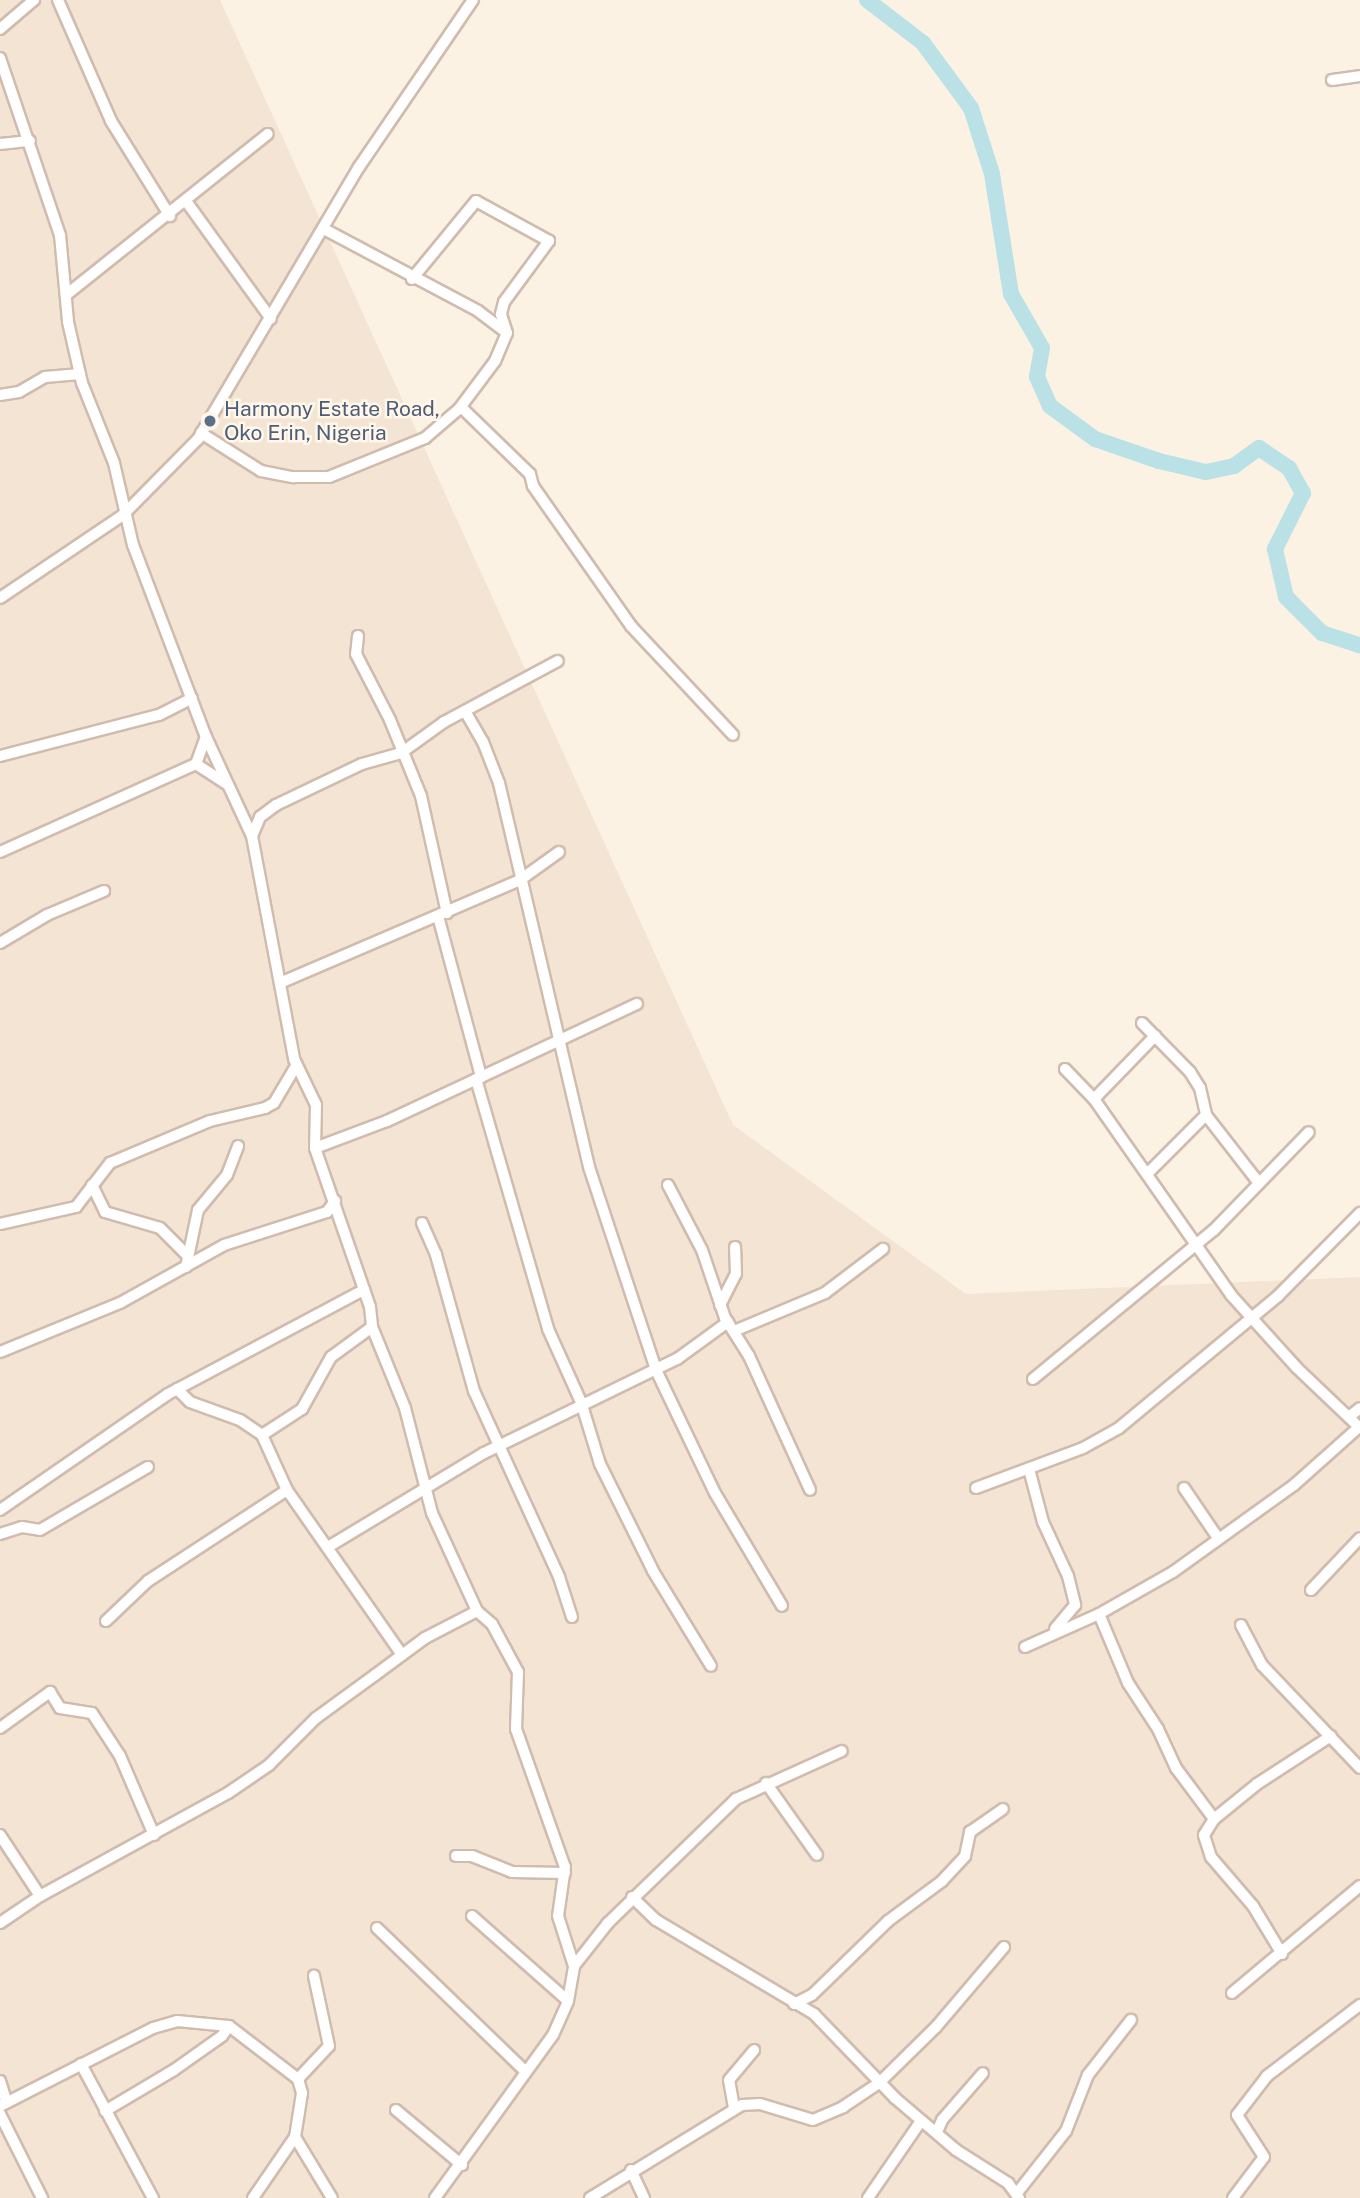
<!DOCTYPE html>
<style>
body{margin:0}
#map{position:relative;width:1360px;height:2198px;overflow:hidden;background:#fcf2e4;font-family:"Public Sans",sans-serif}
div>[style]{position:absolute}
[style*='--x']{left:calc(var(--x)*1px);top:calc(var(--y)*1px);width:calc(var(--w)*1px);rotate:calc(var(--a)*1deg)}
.residential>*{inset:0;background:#f4e4d3}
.river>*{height:16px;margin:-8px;padding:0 8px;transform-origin:8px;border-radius:8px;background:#b9e1e6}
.roads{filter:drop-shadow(2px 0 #d0bcae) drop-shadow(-2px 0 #d0bcae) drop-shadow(0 2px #d0bcae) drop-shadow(0 -2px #d0bcae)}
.minor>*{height:10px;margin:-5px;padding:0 5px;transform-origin:5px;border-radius:5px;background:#fff}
.dots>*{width:19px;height:19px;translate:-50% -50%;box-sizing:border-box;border:4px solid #fff7eb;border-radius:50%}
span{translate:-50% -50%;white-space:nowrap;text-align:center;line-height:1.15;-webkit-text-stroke:5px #fff7eb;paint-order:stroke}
.service-label{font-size:21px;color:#4e5e75}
.left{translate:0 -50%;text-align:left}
</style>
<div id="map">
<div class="residential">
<div style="clip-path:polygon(0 0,220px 0,733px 1125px,966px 1294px,1360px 1277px,1360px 2198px,0 2198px)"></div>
</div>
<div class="river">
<div style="--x:867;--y:0;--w:71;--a:37.5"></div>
<div style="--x:923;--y:43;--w:81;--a:53.6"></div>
<div style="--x:971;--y:108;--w:69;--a:72.3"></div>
<div style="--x:992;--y:174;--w:121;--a:81"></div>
<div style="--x:1011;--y:294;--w:62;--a:60.1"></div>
<div style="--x:1042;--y:348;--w:29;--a:100"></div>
<div style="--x:1037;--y:377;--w:32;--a:66"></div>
<div style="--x:1050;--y:406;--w:56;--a:36.3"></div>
<div style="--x:1095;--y:439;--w:68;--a:19"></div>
<div style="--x:1159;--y:461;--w:48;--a:13.2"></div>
<div style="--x:1206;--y:472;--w:29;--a:-12"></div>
<div style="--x:1234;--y:466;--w:31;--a:-36"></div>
<div style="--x:1259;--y:448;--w:36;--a:34"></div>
<div style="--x:1289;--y:468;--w:29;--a:61"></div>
<div style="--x:1303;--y:493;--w:63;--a:116.6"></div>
<div style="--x:1275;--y:549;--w:49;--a:77.1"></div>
<div style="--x:1286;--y:597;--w:51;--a:45"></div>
<div style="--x:1322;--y:633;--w:40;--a:18"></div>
</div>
<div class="roads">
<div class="minor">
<div style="--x:58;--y:0;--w:132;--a:66.3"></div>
<div style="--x:111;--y:121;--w:112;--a:58.2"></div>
<div style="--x:0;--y:29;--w:45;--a:-40.5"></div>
<div style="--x:0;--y:58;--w:187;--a:71.3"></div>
<div style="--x:60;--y:235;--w:87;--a:84.7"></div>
<div style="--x:68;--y:322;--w:63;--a:77.1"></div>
<div style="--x:82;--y:383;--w:86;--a:68.2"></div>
<div style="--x:114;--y:463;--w:84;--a:77"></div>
<div style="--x:133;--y:545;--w:205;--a:69.2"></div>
<div style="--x:206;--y:737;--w:109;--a:65.1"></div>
<div style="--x:252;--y:836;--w:227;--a:79.3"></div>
<div style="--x:294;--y:1059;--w:51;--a:64.4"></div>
<div style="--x:316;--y:1105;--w:43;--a:91.3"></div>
<div style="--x:315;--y:1148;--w:168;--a:70.9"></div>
<div style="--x:370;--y:1307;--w:20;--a:84"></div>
<div style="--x:372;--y:1327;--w:87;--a:67.8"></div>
<div style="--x:405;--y:1408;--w:108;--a:75.6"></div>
<div style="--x:432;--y:1513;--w:108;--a:65.3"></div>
<div style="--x:477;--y:1611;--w:20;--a:41"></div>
<div style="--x:492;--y:1624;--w:55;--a:61.6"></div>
<div style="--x:518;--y:1672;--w:57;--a:92"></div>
<div style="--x:516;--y:1729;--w:146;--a:70.5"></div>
<div style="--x:565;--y:1867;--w:49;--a:98.1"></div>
<div style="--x:558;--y:1916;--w:52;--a:72.3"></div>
<div style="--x:1332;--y:80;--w:28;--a:-8"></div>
<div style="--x:0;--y:144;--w:30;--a:-6"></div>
<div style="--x:186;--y:201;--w:145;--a:54.2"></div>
<div style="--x:324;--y:229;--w:174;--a:28"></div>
<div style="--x:478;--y:311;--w:36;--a:37"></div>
<div style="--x:66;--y:295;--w:258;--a:-38.6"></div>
<div style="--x:0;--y:395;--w:19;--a:-9"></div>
<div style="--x:19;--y:392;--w:30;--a:-30"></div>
<div style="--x:45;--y:377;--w:35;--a:-5"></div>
<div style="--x:461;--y:407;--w:96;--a:44.2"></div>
<div style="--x:530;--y:474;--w:12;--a:76"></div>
<div style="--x:533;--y:486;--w:171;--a:55"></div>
<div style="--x:631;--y:626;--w:149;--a:46.9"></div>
<div style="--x:201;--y:433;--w:71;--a:32.3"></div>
<div style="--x:261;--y:471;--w:33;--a:11"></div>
<div style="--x:293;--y:477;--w:36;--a:0"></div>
<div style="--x:329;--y:477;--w:104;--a:-22.1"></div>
<div style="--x:425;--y:438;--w:45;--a:-40.5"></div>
<div style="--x:459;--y:409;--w:60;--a:-53.1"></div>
<div style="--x:495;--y:361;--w:30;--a:-67"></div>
<div style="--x:507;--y:333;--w:20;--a:-108"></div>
<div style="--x:501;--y:314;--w:12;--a:-76"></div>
<div style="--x:504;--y:302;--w:76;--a:-53.6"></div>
<div style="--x:549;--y:241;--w:83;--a:-151.3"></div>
<div style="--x:476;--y:201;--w:101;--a:129.4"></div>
<div style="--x:0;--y:598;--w:148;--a:-34"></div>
<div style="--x:123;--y:515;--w:107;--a:-45.4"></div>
<div style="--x:198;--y:439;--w:316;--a:-59.4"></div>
<div style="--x:359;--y:167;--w:202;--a:-55.7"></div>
<div style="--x:358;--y:636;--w:18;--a:96"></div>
<div style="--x:356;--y:654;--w:74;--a:62.7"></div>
<div style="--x:390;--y:720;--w:82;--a:67.8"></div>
<div style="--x:421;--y:796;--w:120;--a:77.5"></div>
<div style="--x:465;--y:711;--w:36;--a:60"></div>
<div style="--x:483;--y:742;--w:44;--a:68.7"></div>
<div style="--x:499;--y:783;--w:394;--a:76.8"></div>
<div style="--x:589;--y:1167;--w:214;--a:71.7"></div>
<div style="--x:656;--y:1370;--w:136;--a:64.4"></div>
<div style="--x:715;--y:1493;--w:131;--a:59.3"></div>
<div style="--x:0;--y:756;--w:164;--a:-14.5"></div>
<div style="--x:159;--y:715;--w:37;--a:-27"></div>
<div style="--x:196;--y:764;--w:38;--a:33"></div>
<div style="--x:252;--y:836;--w:21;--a:-67"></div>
<div style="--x:260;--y:817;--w:20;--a:-37"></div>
<div style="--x:276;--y:805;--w:95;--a:-25.5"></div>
<div style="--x:362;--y:764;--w:41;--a:-15.8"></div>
<div style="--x:401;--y:753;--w:53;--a:-35.8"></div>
<div style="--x:444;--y:722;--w:129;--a:-28.2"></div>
<div style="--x:0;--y:852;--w:215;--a:-24.2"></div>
<div style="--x:196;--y:764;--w:29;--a:-70"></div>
<div style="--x:438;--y:916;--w:167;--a:75"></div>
<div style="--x:0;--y:943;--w:55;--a:-30.8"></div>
<div style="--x:47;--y:915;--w:62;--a:-22.8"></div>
<div style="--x:280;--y:983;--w:261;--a:-23.2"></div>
<div style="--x:520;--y:880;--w:48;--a:-35.7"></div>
<div style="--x:1142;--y:1023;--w:69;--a:45.6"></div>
<div style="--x:1190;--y:1072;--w:19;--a:58"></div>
<div style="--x:1200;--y:1088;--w:28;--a:77"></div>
<div style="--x:1206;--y:1115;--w:86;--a:52.1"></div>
<div style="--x:1065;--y:1069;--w:42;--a:46"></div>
<div style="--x:1094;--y:1099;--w:239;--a:55"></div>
<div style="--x:1231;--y:1295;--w:98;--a:47.9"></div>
<div style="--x:1297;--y:1368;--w:87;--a:43.6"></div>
<div style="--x:476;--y:1079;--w:260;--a:73.9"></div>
<div style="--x:548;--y:1329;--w:80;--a:65.7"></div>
<div style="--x:581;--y:1402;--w:65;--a:73"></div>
<div style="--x:600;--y:1464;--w:119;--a:63.6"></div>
<div style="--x:653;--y:1571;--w:111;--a:58.6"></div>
<div style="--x:1094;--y:1099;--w:88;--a:-45.9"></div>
<div style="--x:315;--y:1148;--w:77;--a:-20.6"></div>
<div style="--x:387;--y:1121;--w:276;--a:-25.1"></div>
<div style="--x:1147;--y:1174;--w:83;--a:-45"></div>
<div style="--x:92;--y:1185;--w:30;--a:64"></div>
<div style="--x:105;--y:1212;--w:57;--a:16.2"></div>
<div style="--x:160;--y:1228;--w:38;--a:45"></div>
<div style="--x:668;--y:1185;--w:73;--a:62.4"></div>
<div style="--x:702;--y:1250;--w:72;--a:71.3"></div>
<div style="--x:725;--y:1318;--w:45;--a:57.7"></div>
<div style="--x:749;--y:1356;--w:147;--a:65.5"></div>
<div style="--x:422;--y:1223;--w:35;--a:66"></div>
<div style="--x:436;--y:1255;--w:141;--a:74.4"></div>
<div style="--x:474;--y:1391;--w:205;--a:65.4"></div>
<div style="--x:559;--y:1577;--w:42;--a:72"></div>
<div style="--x:0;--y:1224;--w:78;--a:-12.6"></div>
<div style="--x:76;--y:1207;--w:56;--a:-52.3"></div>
<div style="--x:110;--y:1163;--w:108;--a:-22.8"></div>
<div style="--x:210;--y:1121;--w:57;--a:-13.3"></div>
<div style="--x:265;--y:1108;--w:10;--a:-29"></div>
<div style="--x:274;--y:1103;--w:43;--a:-59.3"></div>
<div style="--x:186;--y:1267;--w:58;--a:-78.1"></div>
<div style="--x:198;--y:1210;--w:45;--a:-50.4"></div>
<div style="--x:227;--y:1175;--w:31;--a:-69"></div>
<div style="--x:720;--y:1305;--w:35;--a:-63"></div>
<div style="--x:736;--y:1274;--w:27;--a:-92"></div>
<div style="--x:734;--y:1331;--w:99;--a:-22.7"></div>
<div style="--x:825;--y:1293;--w:73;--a:-37.2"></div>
<div style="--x:0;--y:1352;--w:130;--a:-22.2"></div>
<div style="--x:120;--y:1303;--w:119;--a:-29.1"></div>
<div style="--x:224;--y:1245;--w:108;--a:-17.8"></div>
<div style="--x:327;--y:1212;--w:14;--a:-54"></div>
<div style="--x:1033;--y:1379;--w:234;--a:-39.5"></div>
<div style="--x:1214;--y:1230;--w:136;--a:-45.9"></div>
<div style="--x:177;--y:1389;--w:18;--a:45"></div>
<div style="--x:190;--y:1402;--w:53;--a:19.8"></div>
<div style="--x:240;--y:1420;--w:27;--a:34"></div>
<div style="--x:262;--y:1435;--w:60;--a:65.6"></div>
<div style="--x:287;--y:1490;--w:201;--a:55.1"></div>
<div style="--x:1349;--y:1417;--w:14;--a:-39"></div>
<div style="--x:262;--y:1435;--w:48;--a:-33"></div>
<div style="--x:302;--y:1409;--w:60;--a:-60.9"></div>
<div style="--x:331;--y:1357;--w:51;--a:-36.2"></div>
<div style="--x:1029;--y:1469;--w:55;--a:75.2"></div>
<div style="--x:1043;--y:1522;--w:60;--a:65.2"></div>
<div style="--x:1068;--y:1576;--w:30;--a:76"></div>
<div style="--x:1075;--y:1605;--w:31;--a:130"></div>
<div style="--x:976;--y:1488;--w:114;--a:-20.5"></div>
<div style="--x:1083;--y:1448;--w:41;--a:-29.1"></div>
<div style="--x:1119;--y:1428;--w:207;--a:-39.7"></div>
<div style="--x:1278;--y:1296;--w:117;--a:-45.3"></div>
<div style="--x:1184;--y:1488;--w:60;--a:55.8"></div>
<div style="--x:0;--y:1510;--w:204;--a:-34.6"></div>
<div style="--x:168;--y:1394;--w:222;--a:-28"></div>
<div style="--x:0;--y:1534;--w:23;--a:-18"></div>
<div style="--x:22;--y:1527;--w:18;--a:9"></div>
<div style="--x:40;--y:1530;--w:125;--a:-30.3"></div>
<div style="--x:328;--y:1547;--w:182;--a:-31.1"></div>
<div style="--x:484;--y:1453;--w:215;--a:-26"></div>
<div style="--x:677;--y:1359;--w:63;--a:-36"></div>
<div style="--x:1311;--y:1590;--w:71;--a:-46.7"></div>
<div style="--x:1099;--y:1614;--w:75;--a:67.2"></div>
<div style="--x:1128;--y:1683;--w:55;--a:56.9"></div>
<div style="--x:1158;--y:1729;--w:43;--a:65.2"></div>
<div style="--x:1176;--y:1768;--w:64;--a:53.3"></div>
<div style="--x:106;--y:1621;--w:58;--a:-43.6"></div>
<div style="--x:148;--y:1581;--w:166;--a:-33.2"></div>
<div style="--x:1241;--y:1625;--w:45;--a:62.3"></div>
<div style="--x:1262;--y:1665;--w:142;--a:46.4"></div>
<div style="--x:1025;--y:1647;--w:81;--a:-24"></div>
<div style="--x:1099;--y:1614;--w:85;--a:-29.6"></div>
<div style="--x:1173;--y:1572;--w:149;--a:-35.7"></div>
<div style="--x:1294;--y:1485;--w:87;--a:-41.7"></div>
<div style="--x:0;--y:1728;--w:62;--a:-35.8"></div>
<div style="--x:50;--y:1692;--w:19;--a:58"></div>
<div style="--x:60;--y:1708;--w:32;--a:9"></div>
<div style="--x:92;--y:1713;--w:51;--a:56.9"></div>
<div style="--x:120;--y:1756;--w:86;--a:66.7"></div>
<div style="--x:766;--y:1783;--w:88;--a:54.7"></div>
<div style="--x:0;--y:1835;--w:73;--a:56.7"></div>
<div style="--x:456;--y:1856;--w:16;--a:0"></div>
<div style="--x:472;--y:1856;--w:43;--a:21.8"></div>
<div style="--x:512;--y:1872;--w:53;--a:1.1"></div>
<div style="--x:632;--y:1897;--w:33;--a:44"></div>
<div style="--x:656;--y:1920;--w:184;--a:30.7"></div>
<div style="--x:814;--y:2014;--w:117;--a:46"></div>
<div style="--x:895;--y:2098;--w:80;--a:40.4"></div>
<div style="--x:956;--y:2150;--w:62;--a:32.4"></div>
<div style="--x:1008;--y:2183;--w:19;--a:54"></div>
<div style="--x:472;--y:1916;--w:128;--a:41.5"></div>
<div style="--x:0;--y:1923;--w:48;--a:-34"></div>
<div style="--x:40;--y:1896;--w:214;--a:-28.7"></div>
<div style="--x:228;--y:1793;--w:50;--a:-34.3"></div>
<div style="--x:269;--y:1765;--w:66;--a:-45"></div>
<div style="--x:316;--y:1718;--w:73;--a:-36.1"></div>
<div style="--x:375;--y:1675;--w:62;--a:-36.5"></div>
<div style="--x:425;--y:1638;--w:59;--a:-27.4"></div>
<div style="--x:377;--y:1928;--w:207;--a:44"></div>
<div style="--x:1282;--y:1954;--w:56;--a:-121.1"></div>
<div style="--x:1253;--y:1906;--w:65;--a:-130.6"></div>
<div style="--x:1211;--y:1857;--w:23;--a:-108"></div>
<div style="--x:1204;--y:1835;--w:19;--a:-58"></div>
<div style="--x:1214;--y:1819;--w:55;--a:-39.1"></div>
<div style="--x:1257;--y:1784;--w:88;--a:-33"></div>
<div style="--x:1232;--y:1993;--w:167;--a:-39.9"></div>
<div style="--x:794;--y:2004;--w:20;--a:-27"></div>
<div style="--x:812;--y:1995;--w:106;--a:-44.2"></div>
<div style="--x:888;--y:1921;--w:67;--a:-36.5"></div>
<div style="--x:942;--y:1881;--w:34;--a:-47"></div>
<div style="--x:965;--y:1856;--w:25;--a:-78"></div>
<div style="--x:970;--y:1832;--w:40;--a:-34.9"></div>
<div style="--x:81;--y:2064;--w:152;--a:61.8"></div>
<div style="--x:298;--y:2079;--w:45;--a:-46.8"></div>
<div style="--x:329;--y:2046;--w:72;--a:-102.1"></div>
<div style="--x:0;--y:2081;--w:21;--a:73"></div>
<div style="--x:0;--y:2106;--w:172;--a:-27"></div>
<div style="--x:153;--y:2028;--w:25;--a:-16"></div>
<div style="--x:177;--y:2021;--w:52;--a:5.5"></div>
<div style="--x:229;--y:2026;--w:87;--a:37.5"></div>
<div style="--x:298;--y:2079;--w:15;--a:74"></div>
<div style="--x:302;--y:2093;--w:45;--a:99"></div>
<div style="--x:295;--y:2137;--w:71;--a:58.8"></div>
<div style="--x:734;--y:2108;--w:28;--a:-100"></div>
<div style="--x:729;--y:2080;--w:39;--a:-50"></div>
<div style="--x:396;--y:2110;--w:86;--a:39.8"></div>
<div style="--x:105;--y:2111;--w:80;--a:-30.7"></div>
<div style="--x:174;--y:2070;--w:59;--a:-35.3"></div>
<div style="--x:222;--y:2036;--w:12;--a:-55"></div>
<div style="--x:0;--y:2114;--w:94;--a:63.4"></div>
<div style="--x:937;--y:2132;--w:13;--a:-67"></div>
<div style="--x:942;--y:2120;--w:62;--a:-48.9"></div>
<div style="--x:631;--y:2170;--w:31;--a:65"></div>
<div style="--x:1017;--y:2193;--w:79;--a:-51.7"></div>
<div style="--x:1066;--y:2131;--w:60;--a:-68.6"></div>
<div style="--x:1088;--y:2075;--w:70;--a:-52"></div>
<div style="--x:253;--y:2198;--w:74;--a:-55.5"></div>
<div style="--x:435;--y:2198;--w:201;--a:-54.1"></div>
<div style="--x:553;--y:2035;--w:37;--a:-66"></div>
<div style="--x:568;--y:2001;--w:36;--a:-80"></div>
<div style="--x:574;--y:1966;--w:55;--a:-51.7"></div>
<div style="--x:608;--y:1923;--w:178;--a:-44.1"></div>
<div style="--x:736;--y:1799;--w:116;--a:-24.4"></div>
<div style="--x:590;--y:2198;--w:178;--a:-31.5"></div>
<div style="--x:742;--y:2105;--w:18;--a:-3"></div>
<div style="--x:760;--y:2104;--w:55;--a:16.8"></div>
<div style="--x:813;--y:2120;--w:33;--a:-23"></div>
<div style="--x:843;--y:2107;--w:43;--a:-33.7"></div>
<div style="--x:879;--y:2083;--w:80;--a:-44.5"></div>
<div style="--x:936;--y:2027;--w:105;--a:-49.6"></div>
<div style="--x:868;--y:2198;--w:93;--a:-55.5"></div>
<div style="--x:1233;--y:2198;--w:51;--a:-52.9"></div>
<div style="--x:1264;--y:2157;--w:50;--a:-122.7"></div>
<div style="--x:1237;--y:2115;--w:49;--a:-52.4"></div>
<div style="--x:1267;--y:2076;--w:117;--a:-37.4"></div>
</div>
</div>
<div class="dots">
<div style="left:210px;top:421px;background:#5c6f8a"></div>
</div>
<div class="service-label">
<span class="left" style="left:224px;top:421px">Harmony Estate Road,<br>Oko Erin, Nigeria</span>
</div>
</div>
